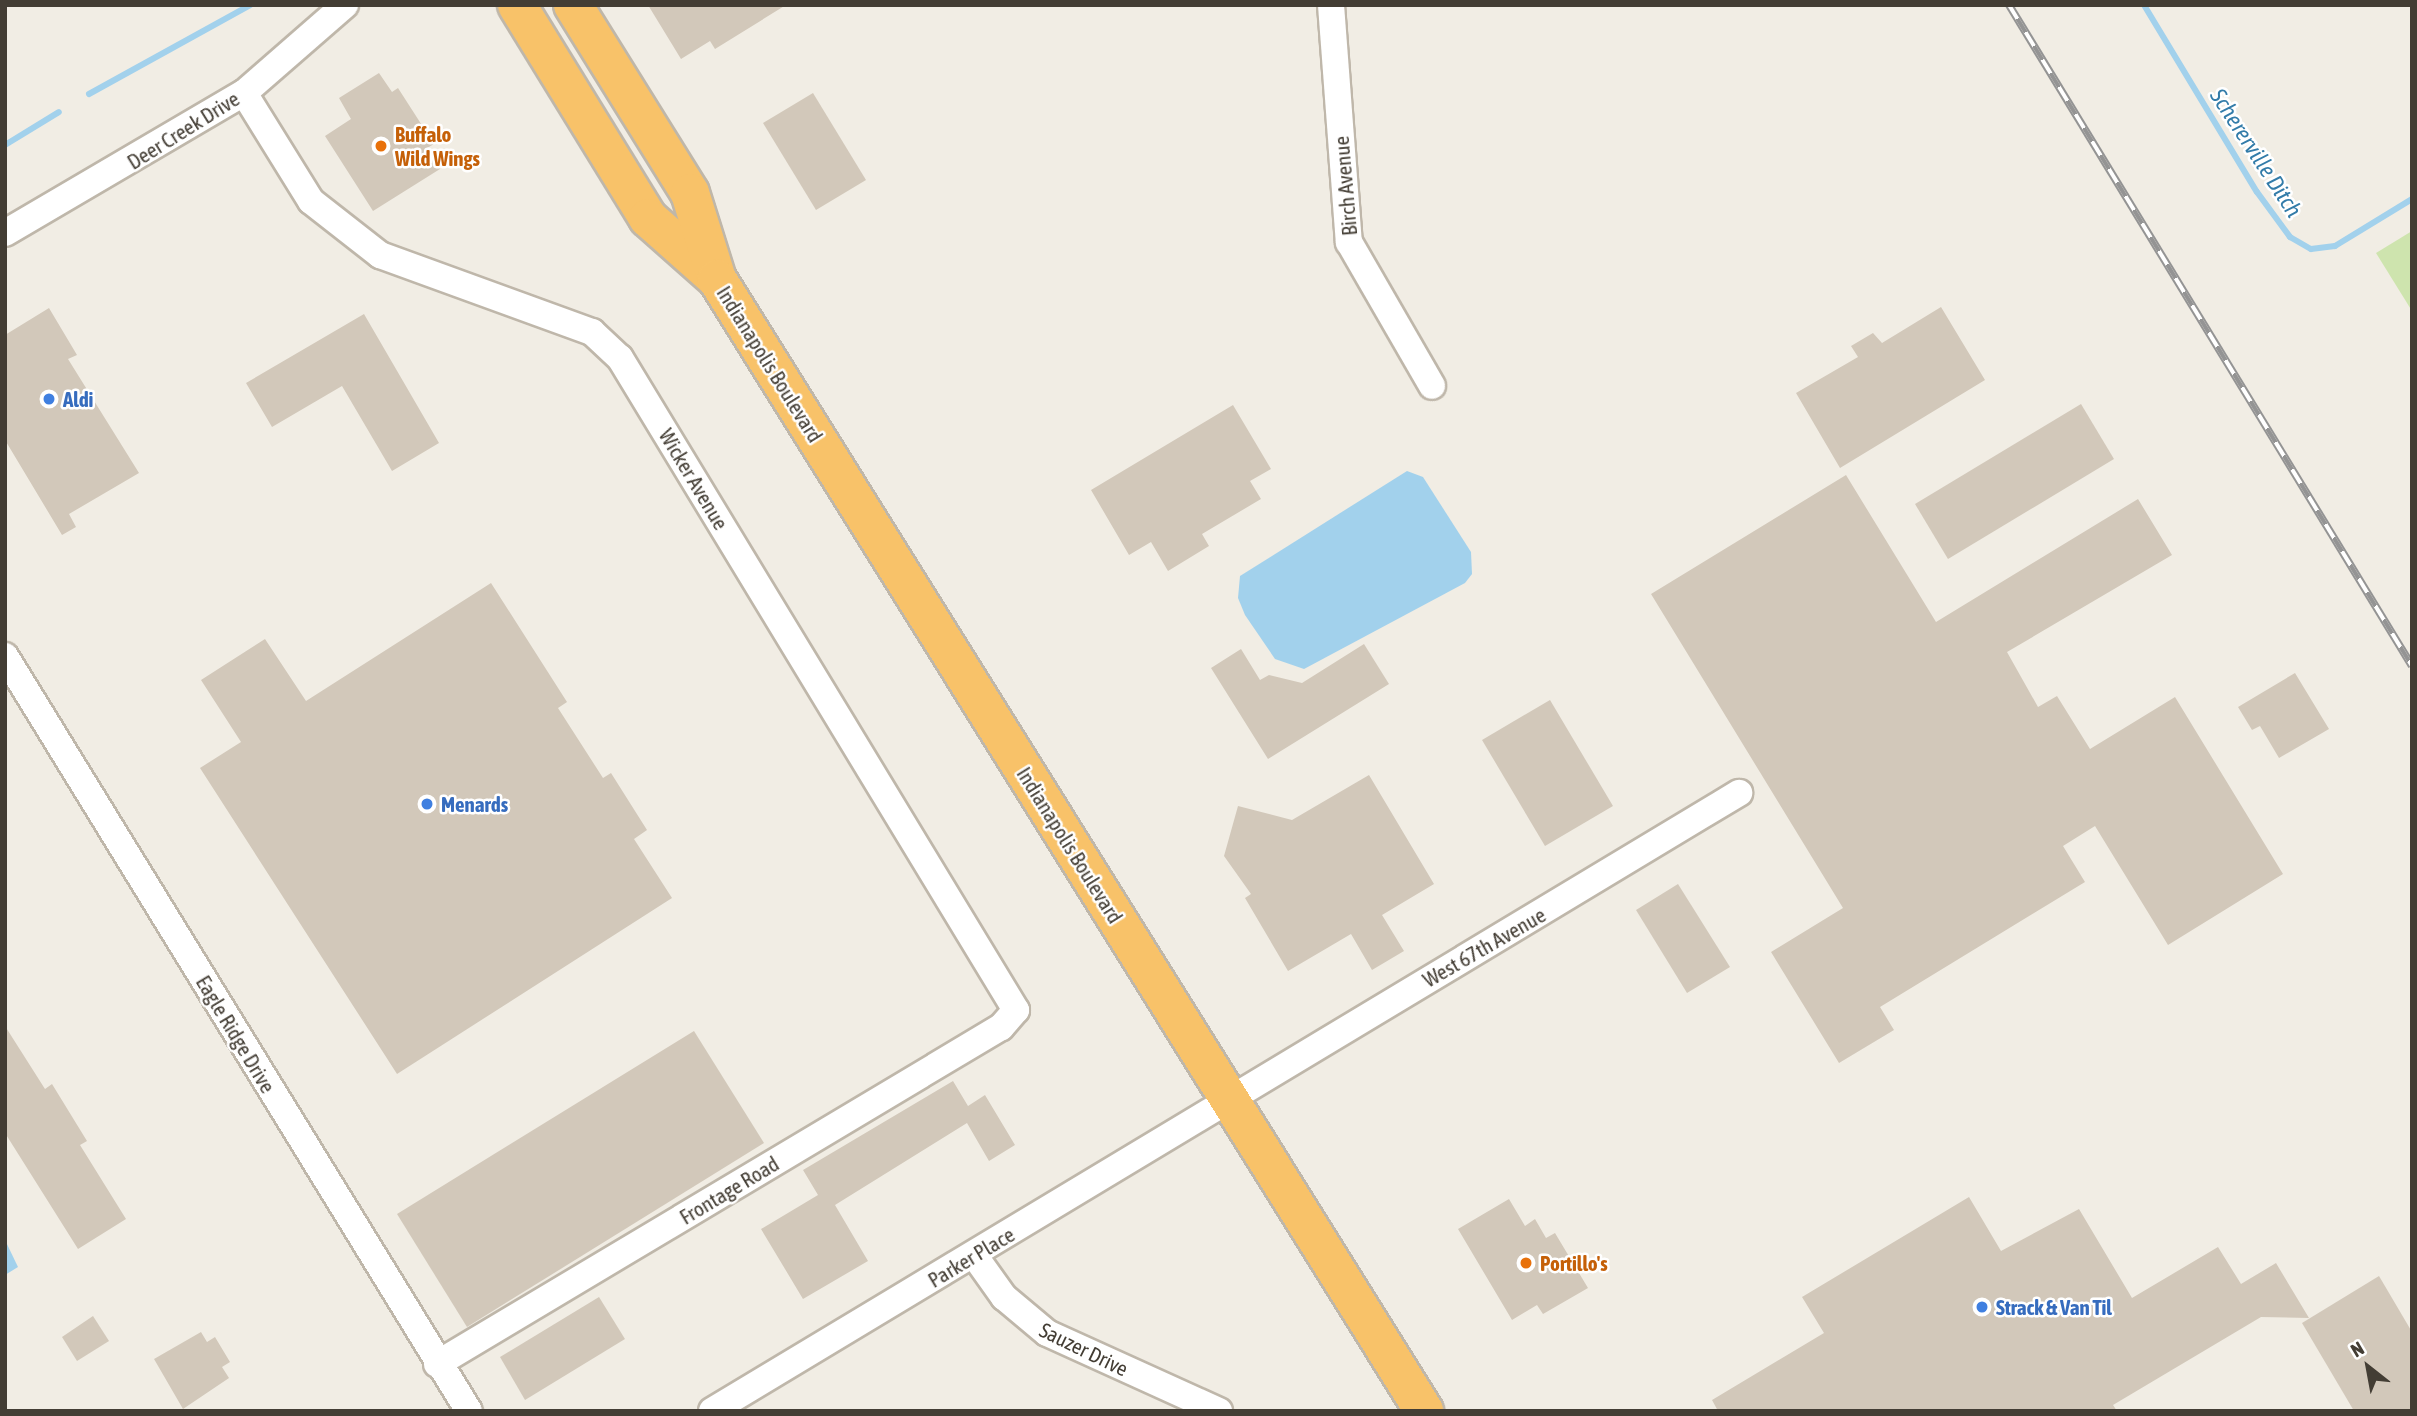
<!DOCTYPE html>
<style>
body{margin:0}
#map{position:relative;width:2417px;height:1416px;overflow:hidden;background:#f1ede4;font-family:"Asap Condensed",sans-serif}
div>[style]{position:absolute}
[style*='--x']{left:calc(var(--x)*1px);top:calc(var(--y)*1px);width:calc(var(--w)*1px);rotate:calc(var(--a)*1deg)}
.green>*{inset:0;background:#cee4ae}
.water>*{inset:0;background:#a2d1ec}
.stream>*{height:6px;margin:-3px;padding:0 3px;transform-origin:3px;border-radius:3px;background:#a2d1ec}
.building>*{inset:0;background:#d2c8ba}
.roads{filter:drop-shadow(2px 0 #bfb7aa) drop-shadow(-2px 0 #bfb7aa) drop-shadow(0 2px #bfb7aa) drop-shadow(0 -2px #bfb7aa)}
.minor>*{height:26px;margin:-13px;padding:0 13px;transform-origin:13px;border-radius:13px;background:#fff}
.highway>*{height:38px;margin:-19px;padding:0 19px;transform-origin:19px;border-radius:19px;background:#f8c269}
.rail>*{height:8px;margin-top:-4px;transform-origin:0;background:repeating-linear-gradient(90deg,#fff 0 16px,#949494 0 32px);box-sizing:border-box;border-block:2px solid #949494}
.dots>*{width:19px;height:19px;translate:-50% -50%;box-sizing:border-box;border:4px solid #fff;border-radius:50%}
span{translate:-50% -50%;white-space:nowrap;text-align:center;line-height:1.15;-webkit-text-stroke:5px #fff;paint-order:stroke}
.street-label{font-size:21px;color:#433d34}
.food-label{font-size:21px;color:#c56008;font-weight:700}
.left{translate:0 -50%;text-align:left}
.shop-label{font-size:21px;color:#366cbe;font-weight:700}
.water-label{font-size:23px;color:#337ca9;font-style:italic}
.frame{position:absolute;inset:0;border:7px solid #433d34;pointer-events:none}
.north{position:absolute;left:2333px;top:1332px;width:70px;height:70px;-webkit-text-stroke:5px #fff;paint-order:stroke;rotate:329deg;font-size:19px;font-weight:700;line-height:28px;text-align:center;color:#433d34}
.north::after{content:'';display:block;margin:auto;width:24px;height:32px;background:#433d34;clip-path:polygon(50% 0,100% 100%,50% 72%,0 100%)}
</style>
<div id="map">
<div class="green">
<div style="clip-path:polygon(2412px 231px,2412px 311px,2376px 253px)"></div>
</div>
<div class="water">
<div style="clip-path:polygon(1407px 471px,1423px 477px,1471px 552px,1472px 574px,1465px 583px,1304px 669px,1275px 659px,1245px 615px,1238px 598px,1240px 576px)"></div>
<div style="clip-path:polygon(5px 1240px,18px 1267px,5px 1275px)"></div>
</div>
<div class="stream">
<div style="--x:2144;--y:5;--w:218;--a:58.9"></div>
<div style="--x:2257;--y:192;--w:56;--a:53.7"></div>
<div style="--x:2290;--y:237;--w:24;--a:30"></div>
<div style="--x:2311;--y:249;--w:24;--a:-7"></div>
<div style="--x:2335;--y:246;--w:90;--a:-31.4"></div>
<div style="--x:89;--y:94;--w:184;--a:-28.9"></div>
<div style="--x:5;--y:145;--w:63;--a:-31.4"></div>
</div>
<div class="building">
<div style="clip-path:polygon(648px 5px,786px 5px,715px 49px,710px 41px,681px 59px)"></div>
<div style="clip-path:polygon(379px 73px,392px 92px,398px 88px,434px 144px,427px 148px,440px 169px,373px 211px,325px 136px,351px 119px,339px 98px)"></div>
<div style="clip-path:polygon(813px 93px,866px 180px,816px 210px,763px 123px)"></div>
<div style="clip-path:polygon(1941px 307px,1985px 380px,1840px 468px,1796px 393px,1858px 357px,1851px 346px,1873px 333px,1882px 343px)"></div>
<div style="clip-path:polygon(49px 308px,77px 355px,68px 359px,139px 473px,69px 514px,76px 527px,62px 535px,5px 440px,5px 335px)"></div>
<div style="clip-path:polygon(364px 314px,439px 443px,392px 471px,342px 386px,272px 427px,246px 383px)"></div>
<div style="clip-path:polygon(2081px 404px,2114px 459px,1948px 559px,1915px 504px)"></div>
<div style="clip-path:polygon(1233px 405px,1271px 469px,1250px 481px,1261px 499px,1202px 534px,1209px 546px,1168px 571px,1151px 542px,1129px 555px,1091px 490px)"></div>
<div style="clip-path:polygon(1846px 475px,1936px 622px,2138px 499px,2172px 555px,2007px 652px,2038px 707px,2057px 696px,2090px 749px,2175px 697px,2283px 874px,2168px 945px,2095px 826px,2063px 846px,2085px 882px,1880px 1007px,1894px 1030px,1839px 1063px,1771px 952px,1843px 908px,1651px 594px)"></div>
<div style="clip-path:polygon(491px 583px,567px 702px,558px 708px,603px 778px,611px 773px,647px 830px,634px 839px,672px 898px,397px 1074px,200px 768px,241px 742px,201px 680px,265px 639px,306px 701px)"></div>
<div style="clip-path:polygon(1364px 644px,1389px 684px,1268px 759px,1211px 668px,1241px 649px,1260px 680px,1269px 675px,1302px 683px)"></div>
<div style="clip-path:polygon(2295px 673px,2329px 729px,2279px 758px,2260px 726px,2252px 730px,2238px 707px)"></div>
<div style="clip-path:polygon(1550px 700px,1613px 806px,1545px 846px,1482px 740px)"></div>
<div style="clip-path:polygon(1369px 775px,1434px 884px,1382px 915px,1404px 951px,1372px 970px,1351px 934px,1288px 971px,1245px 898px,1251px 894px,1224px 856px,1238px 806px,1292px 820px)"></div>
<div style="clip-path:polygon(1678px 884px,1730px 967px,1687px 993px,1636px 910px)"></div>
<div style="clip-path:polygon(5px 1026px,45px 1089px,52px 1084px,87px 1141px,80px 1145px,126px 1219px,78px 1249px,5px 1133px)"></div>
<div style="clip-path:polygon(694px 1031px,764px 1143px,467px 1327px,397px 1214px)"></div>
<div style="clip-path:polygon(953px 1081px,968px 1106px,985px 1095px,1015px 1145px,989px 1161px,967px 1123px,835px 1205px,868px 1261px,803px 1299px,761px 1229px,818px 1195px,803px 1170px)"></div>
<div style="clip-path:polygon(1969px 1197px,2001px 1251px,2079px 1209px,2132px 1298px,2218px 1247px,2241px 1284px,2276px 1263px,2309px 1318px,2261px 1317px,2113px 1405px,2117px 1411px,1718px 1411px,1712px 1400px,1824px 1333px,1802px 1297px)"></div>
<div style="clip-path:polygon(1509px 1199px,1525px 1226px,1535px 1219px,1546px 1238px,1555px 1233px,1588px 1288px,1543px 1314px,1537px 1305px,1512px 1320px,1458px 1229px)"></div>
<div style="clip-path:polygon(2379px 1276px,2412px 1332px,2412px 1411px,2354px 1411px,2302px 1323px)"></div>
<div style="clip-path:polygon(599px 1297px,625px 1339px,525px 1400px,500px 1357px)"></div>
<div style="clip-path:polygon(93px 1316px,109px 1341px,77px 1361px,62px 1337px)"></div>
<div style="clip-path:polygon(201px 1332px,207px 1342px,215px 1337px,230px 1362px,222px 1367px,229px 1378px,183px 1409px,154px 1359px)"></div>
</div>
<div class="roads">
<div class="minor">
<div style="--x:1331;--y:5;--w:238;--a:85.7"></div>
<div style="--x:1349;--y:242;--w:166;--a:60"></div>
<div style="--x:244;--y:93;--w:127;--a:58.2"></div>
<div style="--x:311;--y:201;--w:88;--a:38"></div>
<div style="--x:380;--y:255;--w:226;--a:20"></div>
<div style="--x:592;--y:332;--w:38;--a:43"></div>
<div style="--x:620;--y:358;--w:763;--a:58.73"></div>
<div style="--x:1016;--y:1010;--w:23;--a:131"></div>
<div style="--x:1001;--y:1027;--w:657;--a:149.14"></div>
<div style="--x:5;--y:233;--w:277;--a:-30.4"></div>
<div style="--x:244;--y:93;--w:134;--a:-41.1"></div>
<div style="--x:5;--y:656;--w:886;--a:58.43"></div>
<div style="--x:974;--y:1255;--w:52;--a:54.5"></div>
<div style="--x:1004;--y:1297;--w:56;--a:39.9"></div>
<div style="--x:1047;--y:1333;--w:189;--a:24.4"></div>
<div style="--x:712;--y:1411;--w:1199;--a:-31.04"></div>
</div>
<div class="highway">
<div style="--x:517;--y:5;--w:250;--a:58.4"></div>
<div style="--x:648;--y:218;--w:92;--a:41.5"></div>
<div style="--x:573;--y:5;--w:221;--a:58.1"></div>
<div style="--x:690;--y:193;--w:90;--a:72.6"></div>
<div style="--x:717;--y:279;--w:1335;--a:58.01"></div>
</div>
</div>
<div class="rail">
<div style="--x:2009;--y:5;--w:774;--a:58.63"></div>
</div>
<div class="dots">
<div style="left:381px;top:146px;background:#e8710a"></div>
<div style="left:49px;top:399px;background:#3f7fe0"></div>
<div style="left:427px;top:804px;background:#3f7fe0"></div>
<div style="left:1526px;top:1263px;background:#e8710a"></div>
<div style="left:1982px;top:1307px;background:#3f7fe0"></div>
</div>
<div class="street-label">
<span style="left:183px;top:130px;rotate:-32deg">Deer Creek Drive</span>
<span style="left:1345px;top:186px;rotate:-95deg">Birch Avenue</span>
<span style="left:770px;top:364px;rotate:58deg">Indianapolis Boulevard</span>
<span style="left:694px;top:479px;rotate:59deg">Wicker Avenue</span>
<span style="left:1070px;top:845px;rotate:58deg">Indianapolis Boulevard</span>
<span style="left:1484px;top:947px;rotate:-30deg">West 67th Avenue</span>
<span style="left:236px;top:1034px;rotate:59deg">Eagle Ridge Drive</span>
<span style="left:729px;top:1190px;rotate:-31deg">Frontage Road</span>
<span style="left:971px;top:1257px;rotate:-31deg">Parker Place</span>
<span style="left:1084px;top:1349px;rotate:26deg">Sauzer Drive</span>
</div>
<div class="food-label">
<span class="left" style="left:395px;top:146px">Buffalo<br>Wild Wings</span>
<span class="left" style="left:1540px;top:1263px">Portillo's</span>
</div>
<div class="shop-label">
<span class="left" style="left:63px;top:399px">Aldi</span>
<span class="left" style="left:441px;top:804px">Menards</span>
<span class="left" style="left:1996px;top:1307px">Strack &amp; Van Til</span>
</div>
<div class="water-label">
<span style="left:2256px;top:153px;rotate:57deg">Schererville Ditch</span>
</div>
<div class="frame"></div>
<div class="north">N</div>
</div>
